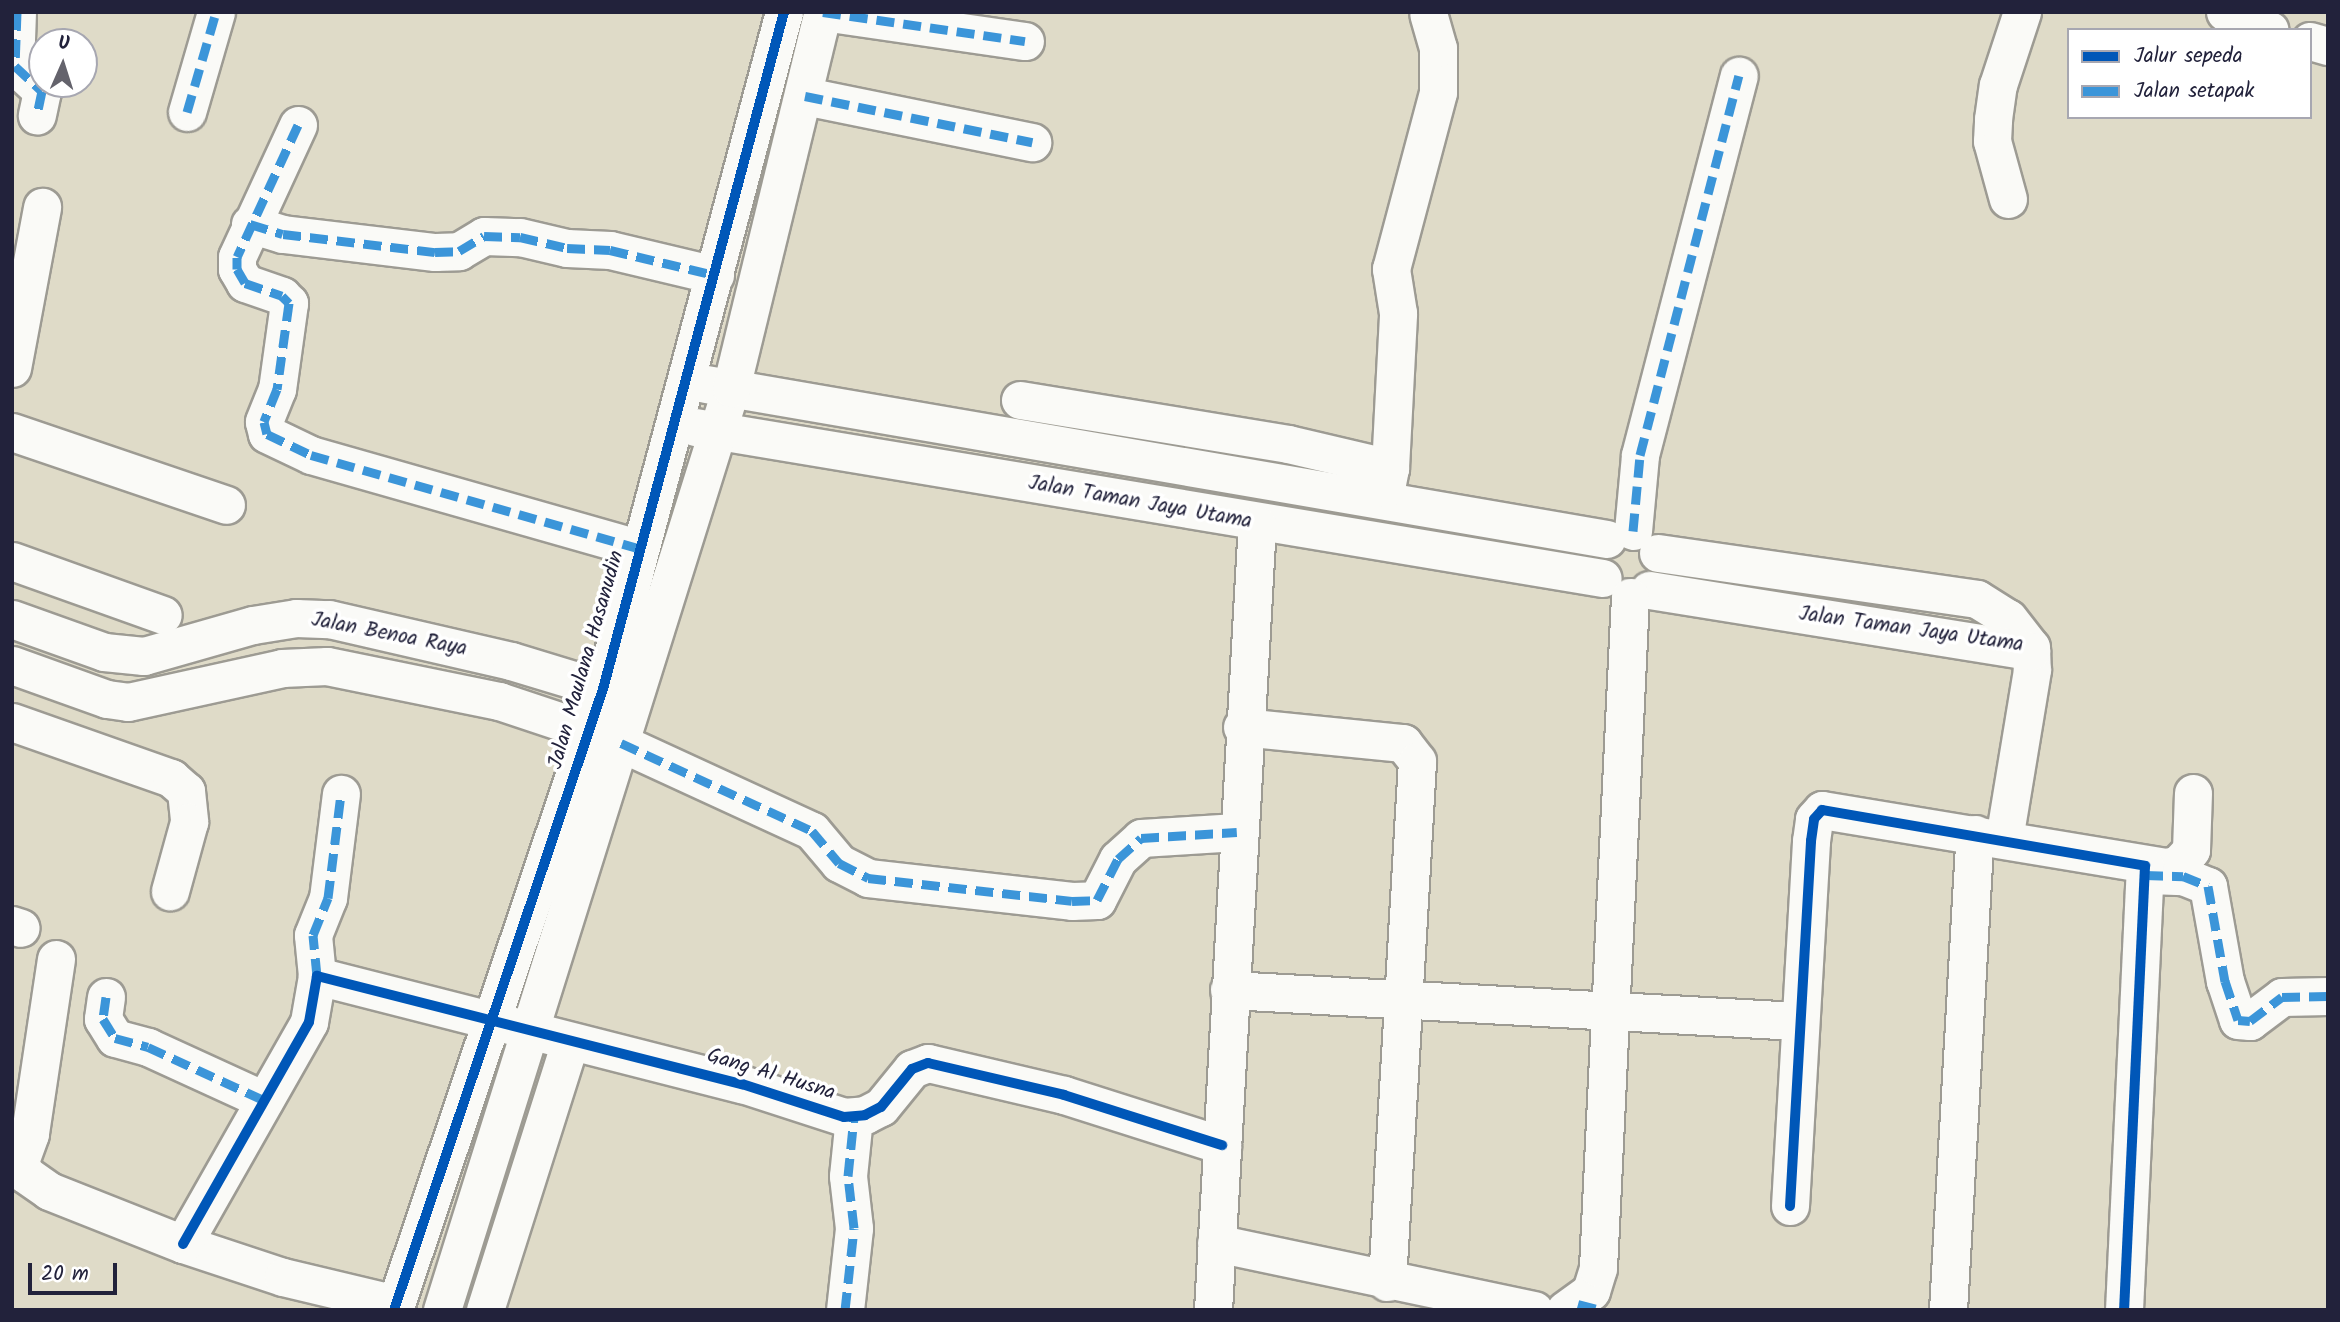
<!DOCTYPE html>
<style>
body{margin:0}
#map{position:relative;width:2340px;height:1322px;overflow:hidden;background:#dfdbc8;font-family:Kalam,sans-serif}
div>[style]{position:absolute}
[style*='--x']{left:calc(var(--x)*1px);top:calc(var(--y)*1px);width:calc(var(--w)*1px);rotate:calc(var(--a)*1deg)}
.roads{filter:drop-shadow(2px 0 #9d9b93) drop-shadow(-2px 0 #9d9b93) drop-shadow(0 2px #9d9b93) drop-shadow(0 -2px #9d9b93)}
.minor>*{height:37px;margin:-18.5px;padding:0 18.5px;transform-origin:18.5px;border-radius:18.5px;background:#fafaf7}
.quiet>*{height:9px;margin-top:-4.5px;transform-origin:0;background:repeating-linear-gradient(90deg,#3b95d9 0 18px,transparent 0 27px)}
.cycleway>*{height:10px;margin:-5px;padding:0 5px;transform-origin:5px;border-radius:5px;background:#0057b8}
span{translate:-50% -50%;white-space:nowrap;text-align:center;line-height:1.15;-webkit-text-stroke:7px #fff;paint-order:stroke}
.street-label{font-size:21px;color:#22223b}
.frame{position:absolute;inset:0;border:14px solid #22223b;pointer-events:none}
.legend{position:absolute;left:2067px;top:28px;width:245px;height:91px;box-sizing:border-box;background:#fff;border:2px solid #a7a7b1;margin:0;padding:9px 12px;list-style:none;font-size:21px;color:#22223b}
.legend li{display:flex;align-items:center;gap:14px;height:35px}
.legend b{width:35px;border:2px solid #a7a7b1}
.north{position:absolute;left:28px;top:28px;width:70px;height:70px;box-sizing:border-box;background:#fff;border:2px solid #a7a7b1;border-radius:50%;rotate:3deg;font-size:19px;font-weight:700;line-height:28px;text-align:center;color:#22223b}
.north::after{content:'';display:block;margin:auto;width:24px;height:32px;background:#64636c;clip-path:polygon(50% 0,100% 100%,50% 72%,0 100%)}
.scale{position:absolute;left:28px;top:1263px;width:89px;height:32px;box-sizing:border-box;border:4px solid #22223b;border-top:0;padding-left:9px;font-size:21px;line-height:24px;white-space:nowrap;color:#22223b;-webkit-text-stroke:5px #fff;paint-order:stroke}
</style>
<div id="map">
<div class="roads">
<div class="minor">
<div style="--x:17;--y:12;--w:54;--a:92.1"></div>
<div style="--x:15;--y:66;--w:37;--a:43"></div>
<div style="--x:42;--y:91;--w:25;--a:102"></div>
<div style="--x:823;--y:12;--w:204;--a:8.2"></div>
<div style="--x:2225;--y:12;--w:48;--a:21.8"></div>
<div style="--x:2310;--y:41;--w:19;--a:16"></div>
<div style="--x:805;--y:96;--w:232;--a:11.5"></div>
<div style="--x:187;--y:112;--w:104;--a:-73.8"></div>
<div style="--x:298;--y:125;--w:145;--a:114.8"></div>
<div style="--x:237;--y:257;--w:12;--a:90"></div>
<div style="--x:237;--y:269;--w:16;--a:60"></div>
<div style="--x:245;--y:283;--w:39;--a:19"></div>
<div style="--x:282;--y:296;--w:10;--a:45"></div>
<div style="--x:289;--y:303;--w:87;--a:97.9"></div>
<div style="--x:277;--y:389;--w:35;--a:112"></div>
<div style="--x:264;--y:422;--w:12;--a:76"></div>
<div style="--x:267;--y:434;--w:49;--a:25.5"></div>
<div style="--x:311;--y:455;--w:342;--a:15.9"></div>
<div style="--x:2008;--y:199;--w:60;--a:-105.4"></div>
<div style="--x:1992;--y:141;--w:22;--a:-87"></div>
<div style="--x:1993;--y:119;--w:34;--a:-82"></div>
<div style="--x:1998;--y:85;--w:77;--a:-71.8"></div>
<div style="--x:250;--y:224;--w:34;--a:17"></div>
<div style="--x:283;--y:234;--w:153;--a:6.8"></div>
<div style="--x:435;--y:252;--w:24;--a:-2"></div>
<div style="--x:459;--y:251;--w:29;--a:-31"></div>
<div style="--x:484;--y:236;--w:36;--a:2"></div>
<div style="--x:520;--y:237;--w:48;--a:13.2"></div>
<div style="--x:567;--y:248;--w:43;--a:2.7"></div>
<div style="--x:610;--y:250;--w:108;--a:13.4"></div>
<div style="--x:12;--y:368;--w:164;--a:-79.4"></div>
<div style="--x:706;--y:384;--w:914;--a:9.76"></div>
<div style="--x:1020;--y:400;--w:272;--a:9.3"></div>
<div style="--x:1288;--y:444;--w:105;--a:13.2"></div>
<div style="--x:1390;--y:468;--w:21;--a:101"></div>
<div style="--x:695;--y:427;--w:920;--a:9.44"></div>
<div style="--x:12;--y:432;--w:226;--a:18.8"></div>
<div style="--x:1390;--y:468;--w:155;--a:-87"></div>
<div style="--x:1398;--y:313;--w:45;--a:-99"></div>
<div style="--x:1391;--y:269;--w:183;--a:-75.1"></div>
<div style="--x:1438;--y:92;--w:44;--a:-90"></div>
<div style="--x:1438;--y:48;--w:35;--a:-106"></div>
<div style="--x:1633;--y:531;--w:76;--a:-84.7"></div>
<div style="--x:1640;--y:455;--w:392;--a:-75.4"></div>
<div style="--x:1658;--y:553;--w:322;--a:8.2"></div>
<div style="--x:1977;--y:599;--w:36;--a:32"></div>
<div style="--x:2008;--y:618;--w:37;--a:52"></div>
<div style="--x:2031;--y:647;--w:23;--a:88"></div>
<div style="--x:2032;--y:670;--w:171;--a:99.4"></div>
<div style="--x:12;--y:561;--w:160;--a:19.7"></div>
<div style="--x:1649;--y:590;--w:387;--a:9.1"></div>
<div style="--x:12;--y:619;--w:98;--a:19.7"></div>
<div style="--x:104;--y:652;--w:40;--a:5.7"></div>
<div style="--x:144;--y:656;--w:113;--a:-15.9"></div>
<div style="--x:253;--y:625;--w:44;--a:-9.2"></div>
<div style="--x:296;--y:618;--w:33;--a:2"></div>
<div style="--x:329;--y:619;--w:187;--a:13"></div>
<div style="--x:511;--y:661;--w:96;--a:16.9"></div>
<div style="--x:12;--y:665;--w:101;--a:19.7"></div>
<div style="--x:107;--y:699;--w:21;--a:8"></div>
<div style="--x:128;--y:702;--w:158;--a:-12.4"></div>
<div style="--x:282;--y:668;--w:45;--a:-2.5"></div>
<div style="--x:327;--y:666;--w:176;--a:11.5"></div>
<div style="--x:499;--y:701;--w:95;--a:18.4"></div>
<div style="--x:12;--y:722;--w:169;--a:19.4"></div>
<div style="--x:171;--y:778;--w:20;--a:41"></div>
<div style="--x:186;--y:791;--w:31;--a:84"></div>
<div style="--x:189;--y:822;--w:72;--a:105.4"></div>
<div style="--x:1242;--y:727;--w:162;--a:5.7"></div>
<div style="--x:1403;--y:743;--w:23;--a:52"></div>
<div style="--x:1417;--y:761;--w:522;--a:93.3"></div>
<div style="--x:621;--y:743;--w:210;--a:24.7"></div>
<div style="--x:812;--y:831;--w:42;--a:49.8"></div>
<div style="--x:839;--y:863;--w:33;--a:27"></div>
<div style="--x:868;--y:878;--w:205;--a:6.4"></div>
<div style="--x:1072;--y:901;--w:25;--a:-2"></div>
<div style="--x:1097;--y:900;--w:46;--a:-62.9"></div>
<div style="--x:1118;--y:859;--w:31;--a:-42"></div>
<div style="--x:1141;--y:838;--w:96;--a:-3.6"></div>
<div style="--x:2149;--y:875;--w:34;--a:2"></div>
<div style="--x:2183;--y:876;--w:27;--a:22"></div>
<div style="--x:2208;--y:886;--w:97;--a:79.9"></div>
<div style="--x:2225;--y:981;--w:41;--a:71.6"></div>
<div style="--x:2238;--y:1020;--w:12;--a:5"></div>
<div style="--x:2250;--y:1021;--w:40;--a:-37"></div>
<div style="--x:2282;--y:997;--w:46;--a:-1.2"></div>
<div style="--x:12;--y:925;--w:9;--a:18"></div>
<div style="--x:56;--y:959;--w:177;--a:98.5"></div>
<div style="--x:30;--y:1134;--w:30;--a:110"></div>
<div style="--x:20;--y:1162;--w:13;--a:67"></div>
<div style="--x:25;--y:1174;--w:29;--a:35"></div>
<div style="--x:49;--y:1191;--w:144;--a:21.6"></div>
<div style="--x:183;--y:1244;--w:105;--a:18.3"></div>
<div style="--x:283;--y:1277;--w:116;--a:13.4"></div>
<div style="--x:317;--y:976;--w:41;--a:-95.6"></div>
<div style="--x:313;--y:935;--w:40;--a:-68"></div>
<div style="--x:328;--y:898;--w:105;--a:-82.9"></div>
<div style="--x:1229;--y:990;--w:570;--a:3.12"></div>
<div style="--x:106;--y:997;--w:22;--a:98"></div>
<div style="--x:103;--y:1019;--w:22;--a:58"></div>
<div style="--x:115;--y:1038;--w:34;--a:15"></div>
<div style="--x:148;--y:1047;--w:128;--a:24.6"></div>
<div style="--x:1790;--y:1206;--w:366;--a:-86.7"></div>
<div style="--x:1811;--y:841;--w:22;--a:-82"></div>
<div style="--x:1814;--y:819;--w:12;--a:-48"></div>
<div style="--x:1822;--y:810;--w:350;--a:9.4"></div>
<div style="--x:2167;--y:867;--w:11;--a:-15"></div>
<div style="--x:2178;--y:864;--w:19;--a:-47"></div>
<div style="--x:2191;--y:850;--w:57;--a:-88"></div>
<div style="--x:1216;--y:1243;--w:325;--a:11.9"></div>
<div style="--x:183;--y:1244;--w:255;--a:-60.4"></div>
<div style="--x:309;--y:1022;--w:47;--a:-80.1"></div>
<div style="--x:317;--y:976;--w:439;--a:14.3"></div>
<div style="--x:742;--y:1084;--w:107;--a:17.9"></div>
<div style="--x:844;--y:1117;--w:21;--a:-5"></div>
<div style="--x:865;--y:1115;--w:18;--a:-27"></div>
<div style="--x:881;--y:1107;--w:49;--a:-50.8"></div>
<div style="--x:912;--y:1069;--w:17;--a:-21"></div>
<div style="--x:928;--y:1063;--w:140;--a:13.2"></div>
<div style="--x:1064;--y:1095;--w:166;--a:17.6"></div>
<div style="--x:394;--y:1310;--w:655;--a:-71.4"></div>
<div style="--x:603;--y:689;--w:701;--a:-75.03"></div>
<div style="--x:442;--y:1310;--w:966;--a:-72.6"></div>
<div style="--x:731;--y:388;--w:387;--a:-76.3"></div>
<div style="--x:485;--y:1310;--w:281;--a:-72.4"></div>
<div style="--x:845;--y:1310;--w:82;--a:-83.7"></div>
<div style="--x:854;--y:1228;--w:52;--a:-96.6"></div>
<div style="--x:848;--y:1176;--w:59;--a:-84.2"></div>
<div style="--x:1213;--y:1310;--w:787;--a:-86.8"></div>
<div style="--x:1565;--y:1310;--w:32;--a:-36"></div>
<div style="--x:1591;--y:1291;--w:24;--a:-73"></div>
<div style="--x:1598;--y:1268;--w:672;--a:-87.27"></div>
<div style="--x:1948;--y:1310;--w:477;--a:-86.8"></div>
<div style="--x:2124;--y:1310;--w:444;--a:-87.3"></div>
</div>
</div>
<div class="quiet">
<div style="--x:17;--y:12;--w:54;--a:92.1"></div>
<div style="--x:15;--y:66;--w:37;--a:43"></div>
<div style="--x:42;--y:91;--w:25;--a:102"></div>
<div style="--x:823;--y:12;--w:204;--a:8.2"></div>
<div style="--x:805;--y:96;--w:232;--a:11.5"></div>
<div style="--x:187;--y:112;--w:104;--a:-73.8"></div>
<div style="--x:298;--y:125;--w:145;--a:114.8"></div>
<div style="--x:237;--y:257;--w:12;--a:90"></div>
<div style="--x:237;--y:269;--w:16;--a:60"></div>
<div style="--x:245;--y:283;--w:39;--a:19"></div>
<div style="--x:282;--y:296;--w:10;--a:45"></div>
<div style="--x:289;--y:303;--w:87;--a:97.9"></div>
<div style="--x:277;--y:389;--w:35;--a:112"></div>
<div style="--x:264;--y:422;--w:12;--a:76"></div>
<div style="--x:267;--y:434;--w:49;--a:25.5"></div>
<div style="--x:311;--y:455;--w:342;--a:15.9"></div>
<div style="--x:250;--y:224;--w:34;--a:17"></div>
<div style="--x:283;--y:234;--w:153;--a:6.8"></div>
<div style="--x:435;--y:252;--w:24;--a:-2"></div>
<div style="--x:459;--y:251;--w:29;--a:-31"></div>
<div style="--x:484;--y:236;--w:36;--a:2"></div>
<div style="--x:520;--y:237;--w:48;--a:13.2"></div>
<div style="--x:567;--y:248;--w:43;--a:2.7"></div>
<div style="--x:610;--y:250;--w:108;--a:13.4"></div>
<div style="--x:1633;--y:531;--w:76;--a:-84.7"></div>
<div style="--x:1640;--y:455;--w:392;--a:-75.4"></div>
<div style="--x:621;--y:743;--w:210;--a:24.7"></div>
<div style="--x:812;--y:831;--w:42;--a:49.8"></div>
<div style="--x:839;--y:863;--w:33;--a:27"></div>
<div style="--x:868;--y:878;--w:205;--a:6.4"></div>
<div style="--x:1072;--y:901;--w:25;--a:-2"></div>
<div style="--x:1097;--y:900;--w:46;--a:-62.9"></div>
<div style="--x:1118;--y:859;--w:31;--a:-42"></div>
<div style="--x:1141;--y:838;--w:96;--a:-3.6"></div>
<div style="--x:2145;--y:875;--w:38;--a:2"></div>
<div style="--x:2183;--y:876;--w:27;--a:22"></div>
<div style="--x:2208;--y:886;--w:97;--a:79.9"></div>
<div style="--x:2225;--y:981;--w:41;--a:71.6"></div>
<div style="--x:2238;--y:1020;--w:12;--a:5"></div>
<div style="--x:2250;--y:1021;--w:40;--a:-37"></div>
<div style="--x:2282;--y:997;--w:46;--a:-1.2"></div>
<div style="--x:317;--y:976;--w:41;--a:-95.6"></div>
<div style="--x:313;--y:935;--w:40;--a:-68"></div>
<div style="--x:328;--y:898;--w:105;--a:-82.9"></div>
<div style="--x:106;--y:997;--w:22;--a:98"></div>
<div style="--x:103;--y:1019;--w:22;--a:58"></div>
<div style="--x:115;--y:1038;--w:34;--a:15"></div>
<div style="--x:148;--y:1047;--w:128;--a:24.6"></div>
<div style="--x:1578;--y:1304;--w:24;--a:15"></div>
<div style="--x:845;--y:1310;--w:82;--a:-83.7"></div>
<div style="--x:854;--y:1228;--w:52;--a:-96.6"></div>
<div style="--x:848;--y:1176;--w:59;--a:-84.2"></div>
</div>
<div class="cycleway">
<div style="--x:1790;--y:1206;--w:366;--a:-86.7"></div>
<div style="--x:1811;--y:841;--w:22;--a:-82"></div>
<div style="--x:1814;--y:819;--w:12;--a:-48"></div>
<div style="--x:1822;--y:810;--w:328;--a:9.8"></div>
<div style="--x:2145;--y:866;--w:444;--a:92.7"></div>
<div style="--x:183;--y:1244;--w:255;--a:-60.4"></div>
<div style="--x:309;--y:1022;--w:47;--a:-80.1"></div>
<div style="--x:317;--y:976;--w:439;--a:14.3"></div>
<div style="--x:742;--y:1084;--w:107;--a:17.9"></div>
<div style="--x:844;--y:1117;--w:21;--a:-5"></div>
<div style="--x:865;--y:1115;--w:18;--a:-27"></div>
<div style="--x:881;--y:1107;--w:49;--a:-50.8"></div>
<div style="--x:912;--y:1069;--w:17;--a:-21"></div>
<div style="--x:928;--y:1063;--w:140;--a:13.2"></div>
<div style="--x:1064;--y:1095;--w:166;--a:17.6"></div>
<div style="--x:394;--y:1310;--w:655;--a:-71.4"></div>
<div style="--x:603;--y:689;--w:701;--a:-75.03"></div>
</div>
<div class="street-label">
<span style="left:1140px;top:503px;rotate:10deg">Jalan Taman Jaya Utama</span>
<span style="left:1911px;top:630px;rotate:8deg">Jalan Taman Jaya Utama</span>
<span style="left:389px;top:635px;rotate:11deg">Jalan Benoa Raya</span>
<span style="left:587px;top:660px;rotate:-74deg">Jalan Maulana Hasanudin</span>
<span style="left:771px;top:1075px;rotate:17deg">Gang Al Husna</span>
</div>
<div class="frame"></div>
<ul class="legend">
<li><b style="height:9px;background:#0057b8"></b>Jalur sepeda</li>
<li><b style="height:9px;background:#3b95d9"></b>Jalan setapak</li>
</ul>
<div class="north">U</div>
<div class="scale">20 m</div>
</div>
